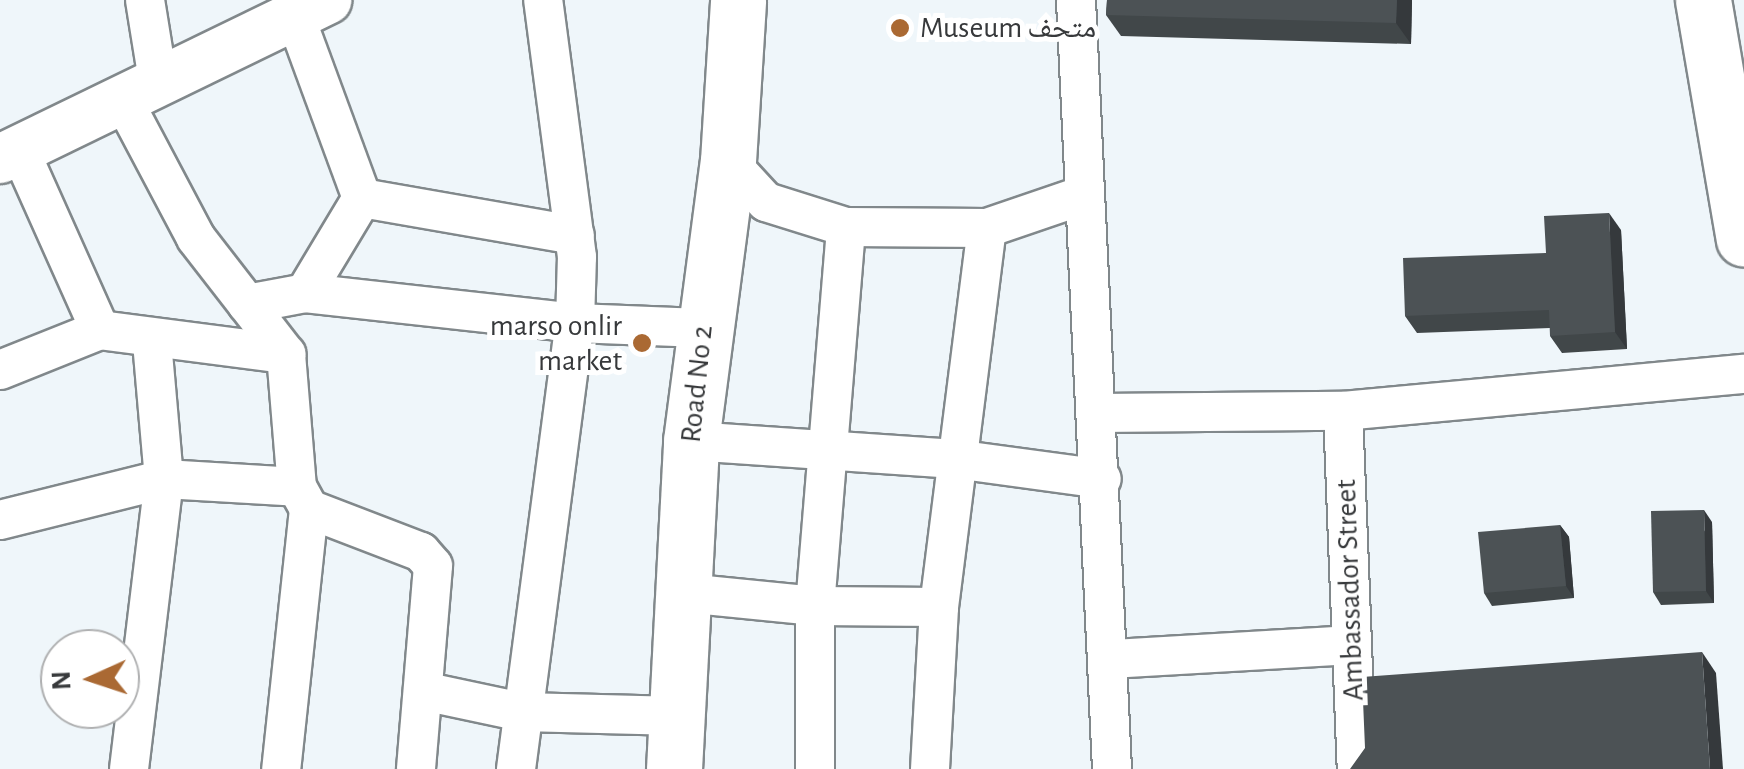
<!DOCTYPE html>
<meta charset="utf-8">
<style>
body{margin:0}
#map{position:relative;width:1744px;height:769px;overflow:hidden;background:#eff6fa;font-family:"Alegreya Sans","Noto Naskh Arabic",sans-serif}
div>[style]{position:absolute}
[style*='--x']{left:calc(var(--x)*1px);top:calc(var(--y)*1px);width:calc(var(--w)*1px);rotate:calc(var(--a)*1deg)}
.roads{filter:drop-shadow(2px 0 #81888b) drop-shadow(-2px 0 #81888b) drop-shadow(0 2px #81888b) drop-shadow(0 -2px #81888b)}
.minor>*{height:38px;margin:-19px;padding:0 19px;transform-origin:19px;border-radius:19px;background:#fff}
.tertiary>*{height:48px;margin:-24px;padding:0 24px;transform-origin:24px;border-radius:24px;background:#fff}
.primary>*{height:55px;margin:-27.5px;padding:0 27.5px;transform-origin:27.5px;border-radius:27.5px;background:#fff}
.trunk>*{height:55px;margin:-27.5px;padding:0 27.5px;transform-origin:27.5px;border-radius:27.5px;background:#fff}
.wall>*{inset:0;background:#414749}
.shaded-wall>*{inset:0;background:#35393c}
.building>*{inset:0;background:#4c5255}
.dots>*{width:28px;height:28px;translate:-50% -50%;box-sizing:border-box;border:5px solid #fff;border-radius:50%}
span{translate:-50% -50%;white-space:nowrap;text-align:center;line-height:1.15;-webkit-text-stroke:10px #fff;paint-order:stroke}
.poi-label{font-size:30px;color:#37393b}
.left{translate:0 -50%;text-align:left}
.right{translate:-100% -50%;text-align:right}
.street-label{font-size:30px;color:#37393b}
.north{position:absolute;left:40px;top:629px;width:100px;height:100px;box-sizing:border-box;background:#fff;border:2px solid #afb0b1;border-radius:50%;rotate:267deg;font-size:28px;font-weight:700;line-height:40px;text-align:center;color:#37393b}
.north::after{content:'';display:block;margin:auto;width:35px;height:45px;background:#aa6933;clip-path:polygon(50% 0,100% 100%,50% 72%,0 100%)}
</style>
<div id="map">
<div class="roads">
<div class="minor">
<div style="--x:145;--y:0;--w:81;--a:80.8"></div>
<div style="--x:1076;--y:0;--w:770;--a:87.32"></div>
<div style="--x:295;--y:16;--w:194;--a:69.8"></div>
<div style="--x:123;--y:100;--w:156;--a:62.1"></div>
<div style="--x:196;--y:238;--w:147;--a:52.2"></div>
<div style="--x:286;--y:354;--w:133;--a:85.3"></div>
<div style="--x:297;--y:487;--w:25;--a:61"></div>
<div style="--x:309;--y:509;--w:262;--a:96.1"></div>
<div style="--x:20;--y:151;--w:196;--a:65.9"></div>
<div style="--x:728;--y:161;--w:56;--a:47.2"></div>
<div style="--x:766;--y:202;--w:84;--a:17.4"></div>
<div style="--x:846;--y:227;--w:141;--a:0.4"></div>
<div style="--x:987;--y:228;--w:99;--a:-18.8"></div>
<div style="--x:362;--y:198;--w:216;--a:9.9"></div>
<div style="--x:305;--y:293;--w:111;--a:-59"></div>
<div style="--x:247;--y:304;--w:59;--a:-10.7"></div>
<div style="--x:305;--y:293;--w:272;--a:6.3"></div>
<div style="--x:575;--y:323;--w:126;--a:2.3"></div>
<div style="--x:0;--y:370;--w:108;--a:-21.8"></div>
<div style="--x:100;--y:330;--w:188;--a:7.4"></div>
<div style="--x:1343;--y:411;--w:358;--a:87.8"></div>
<div style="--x:1098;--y:413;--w:245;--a:-0.5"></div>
<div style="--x:1343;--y:411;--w:403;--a:-5.3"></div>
<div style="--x:691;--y:441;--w:265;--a:3.9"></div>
<div style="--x:955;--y:459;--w:148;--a:7.7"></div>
<div style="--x:309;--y:509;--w:120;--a:21"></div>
<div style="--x:421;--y:552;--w:18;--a:49"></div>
<div style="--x:433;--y:566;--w:204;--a:94.8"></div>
<div style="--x:0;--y:520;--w:169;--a:-14"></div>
<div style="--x:164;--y:479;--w:133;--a:3.4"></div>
<div style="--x:685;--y:593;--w:131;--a:5.7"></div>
<div style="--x:815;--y:606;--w:124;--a:0.5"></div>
<div style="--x:1111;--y:659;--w:240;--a:-3.3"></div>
<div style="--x:423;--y:691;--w:101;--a:12"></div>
<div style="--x:522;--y:712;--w:157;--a:1.5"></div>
<div style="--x:129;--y:769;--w:292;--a:-83.1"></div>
<div style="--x:164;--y:479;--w:139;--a:-95"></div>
<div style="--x:516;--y:769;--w:450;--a:-82.5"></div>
<div style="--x:575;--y:323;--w:66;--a:-88.3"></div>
<div style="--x:577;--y:257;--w:259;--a:-97.5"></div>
<div style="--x:815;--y:769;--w:163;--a:-90"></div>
<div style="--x:815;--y:606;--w:380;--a:-85.3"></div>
<div style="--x:930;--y:769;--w:162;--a:-86.8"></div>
<div style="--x:939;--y:607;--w:382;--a:-82.8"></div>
</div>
<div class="tertiary">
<div style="--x:0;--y:159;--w:364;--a:-25.9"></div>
</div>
<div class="primary">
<div style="--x:674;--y:769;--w:328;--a:-87"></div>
<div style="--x:691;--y:441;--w:282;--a:-82.5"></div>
<div style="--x:728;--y:161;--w:161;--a:-86.4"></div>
</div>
<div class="trunk">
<div style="--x:1703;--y:0;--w:242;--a:80.3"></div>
</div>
</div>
<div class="wall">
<div style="clip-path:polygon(1107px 0,1412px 0,1411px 44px,1121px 36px,1106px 15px)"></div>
<div style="clip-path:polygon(1621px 230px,1627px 349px,1562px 353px,1550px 336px,1550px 328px,1417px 333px,1405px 316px,1546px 253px)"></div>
<div style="clip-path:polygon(1712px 522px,1714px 603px,1661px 605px,1653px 592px)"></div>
<div style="clip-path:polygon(1560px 525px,1569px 537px,1574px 598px,1492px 606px,1484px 593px)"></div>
</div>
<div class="shaded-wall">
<div style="clip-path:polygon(1397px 0,1412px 0,1411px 44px,1396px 23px)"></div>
<div style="clip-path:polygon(1609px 213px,1621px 230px,1627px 349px,1615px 332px)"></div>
<div style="clip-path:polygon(1704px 510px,1712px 522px,1714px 603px,1706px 591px)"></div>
<div style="clip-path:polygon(1560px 525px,1569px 537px,1574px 598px,1566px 586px)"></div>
<div style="clip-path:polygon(1702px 652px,1716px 673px,1723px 769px,1710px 769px)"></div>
</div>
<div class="building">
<div style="clip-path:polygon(1107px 0,1397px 0,1396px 23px,1106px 15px)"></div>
<div style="clip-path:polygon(1609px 213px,1615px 332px,1550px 336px,1549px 310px,1405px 316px,1403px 258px,1546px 253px,1544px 216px)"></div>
<div style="clip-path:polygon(1704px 510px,1706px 591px,1653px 592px,1651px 511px)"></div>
<div style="clip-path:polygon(1560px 525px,1566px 586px,1484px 593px,1478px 532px)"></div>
<div style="clip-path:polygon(1702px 652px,1710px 769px,1350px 769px,1365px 748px,1362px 677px)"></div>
</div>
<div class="dots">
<div style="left:900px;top:28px;background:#aa6933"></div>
<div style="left:642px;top:343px;background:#aa6933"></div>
</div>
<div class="poi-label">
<span class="left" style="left:920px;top:28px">Museum متحف</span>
<span class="right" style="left:622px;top:343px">marso onlir<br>market</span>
</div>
<div class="street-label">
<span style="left:697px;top:384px;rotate:-84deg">Road No 2</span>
<span style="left:1350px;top:590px;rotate:-92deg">Ambassador Street</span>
</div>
<div class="north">N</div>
</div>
